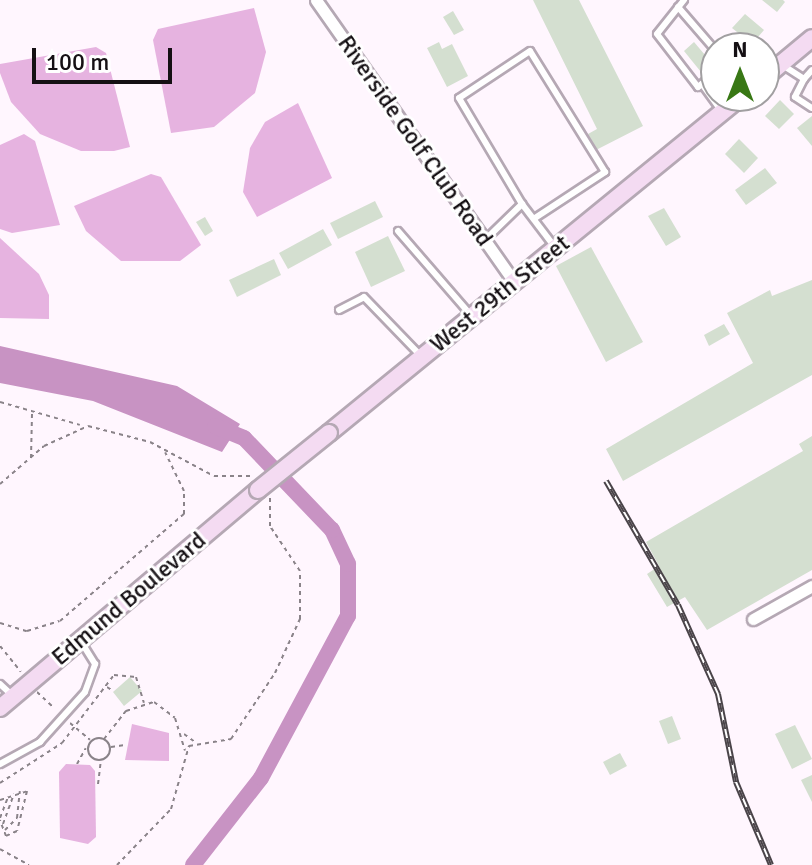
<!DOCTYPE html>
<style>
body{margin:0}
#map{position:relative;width:812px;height:865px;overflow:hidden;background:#fff6fe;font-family:Signika,sans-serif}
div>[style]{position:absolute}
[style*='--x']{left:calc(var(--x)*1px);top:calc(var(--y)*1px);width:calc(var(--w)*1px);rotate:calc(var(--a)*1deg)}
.green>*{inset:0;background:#e6b3e0}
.water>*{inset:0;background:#c893c3}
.river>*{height:16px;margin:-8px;padding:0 8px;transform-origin:8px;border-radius:8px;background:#c893c3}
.building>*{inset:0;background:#d4dfd0}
.path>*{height:2px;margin-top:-1px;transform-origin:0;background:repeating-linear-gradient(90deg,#8a8389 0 4px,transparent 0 8px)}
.path>.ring{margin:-1px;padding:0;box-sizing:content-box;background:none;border:2px solid #8a8389;border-radius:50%}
.roads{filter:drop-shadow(2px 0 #b5a8b4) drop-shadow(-2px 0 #b5a8b4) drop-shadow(0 2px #b5a8b4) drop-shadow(0 -2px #b5a8b4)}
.lane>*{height:6px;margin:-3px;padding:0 3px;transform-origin:3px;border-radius:3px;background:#fff}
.street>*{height:11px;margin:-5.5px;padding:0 5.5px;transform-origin:5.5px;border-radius:5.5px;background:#fff}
.secondary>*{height:16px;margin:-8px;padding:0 8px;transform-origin:8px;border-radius:8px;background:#f4dbf2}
.rail>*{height:6px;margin-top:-3px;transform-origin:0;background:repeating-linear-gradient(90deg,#fff 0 9px,#4a4449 0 18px);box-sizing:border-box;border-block:2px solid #4a4449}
.bridges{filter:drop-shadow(2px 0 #b5a8b4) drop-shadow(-2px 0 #b5a8b4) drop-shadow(0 2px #b5a8b4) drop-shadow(0 -2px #b5a8b4)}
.secondary-bridge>*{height:16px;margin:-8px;padding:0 8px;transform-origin:8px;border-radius:8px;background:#f4dbf2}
span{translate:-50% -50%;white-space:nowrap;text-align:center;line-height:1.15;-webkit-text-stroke:6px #fff;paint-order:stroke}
.street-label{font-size:24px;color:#151014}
.north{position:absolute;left:700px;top:32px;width:80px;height:80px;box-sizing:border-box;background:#fff;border:2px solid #a19fa1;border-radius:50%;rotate:0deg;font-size:22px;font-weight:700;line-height:32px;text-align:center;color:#151014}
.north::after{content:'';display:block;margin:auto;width:28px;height:36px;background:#387815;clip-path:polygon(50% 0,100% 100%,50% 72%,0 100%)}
.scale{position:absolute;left:32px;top:48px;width:140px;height:36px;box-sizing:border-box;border:4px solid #151014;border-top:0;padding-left:10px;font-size:24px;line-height:28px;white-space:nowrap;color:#151014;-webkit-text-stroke:6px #fff;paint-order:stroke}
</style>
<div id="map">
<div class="green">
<div style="clip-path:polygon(254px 8px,266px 52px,255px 93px,214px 127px,171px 133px,153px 40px,158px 29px)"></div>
<div style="clip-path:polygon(96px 47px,106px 53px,130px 147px,114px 151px,81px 151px,40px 134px,11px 102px,0 73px,0 64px)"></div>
<div style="clip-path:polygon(298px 103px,332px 178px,257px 217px,243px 192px,250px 148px,265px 122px)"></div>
<div style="clip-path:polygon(24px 134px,35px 141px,60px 225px,12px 233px,0 229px,0 145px)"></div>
<div style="clip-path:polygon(151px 174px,161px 177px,201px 245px,180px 261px,121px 261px,86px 231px,74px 206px)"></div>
<div style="clip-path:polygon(0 238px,39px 274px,49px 295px,49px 319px,0 318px)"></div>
<div style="clip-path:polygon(132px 724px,169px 733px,169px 761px,125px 760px)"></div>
<div style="clip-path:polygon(66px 764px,90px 765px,95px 771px,96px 837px,88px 844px,60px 838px,59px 772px)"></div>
</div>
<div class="water">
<div style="clip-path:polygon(0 346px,177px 386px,240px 424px,222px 452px,93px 401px,0 383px)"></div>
</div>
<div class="river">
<div style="--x:193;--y:865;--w:110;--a:-52"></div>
<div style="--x:261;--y:778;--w:184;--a:-61.8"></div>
<div style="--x:348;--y:616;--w:52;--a:-90"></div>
<div style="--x:348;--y:564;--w:38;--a:-115"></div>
<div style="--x:332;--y:530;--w:127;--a:-133.7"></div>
<div style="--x:244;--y:438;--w:31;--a:-158"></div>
</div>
<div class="building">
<div style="clip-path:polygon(533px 0,579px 0,643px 126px,596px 150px,588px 134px,597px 129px)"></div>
<div style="clip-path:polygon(762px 0,783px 0,785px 2px,777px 12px)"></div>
<div style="clip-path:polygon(453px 11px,464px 30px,454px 35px,443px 17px)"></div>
<div style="clip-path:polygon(745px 14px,764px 30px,752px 44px,732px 28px)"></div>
<div style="clip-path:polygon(439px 42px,442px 49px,452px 44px,468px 76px,447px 87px,427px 48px)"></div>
<div style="clip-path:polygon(694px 42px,716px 68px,705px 77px,684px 51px)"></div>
<div style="clip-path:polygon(780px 100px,794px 114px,779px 129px,765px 116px)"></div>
<div style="clip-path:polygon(812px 116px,812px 146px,797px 128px)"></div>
<div style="clip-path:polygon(739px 139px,758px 158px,744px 173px,725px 154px)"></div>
<div style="clip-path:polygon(765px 168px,777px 183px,746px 205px,735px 190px)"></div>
<div style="clip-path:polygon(375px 201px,383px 217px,338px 239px,330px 223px)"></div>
<div style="clip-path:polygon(664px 208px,681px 237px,666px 246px,648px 216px)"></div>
<div style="clip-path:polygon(205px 217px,213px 231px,205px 236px,196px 222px)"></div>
<div style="clip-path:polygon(323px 229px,332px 245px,288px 269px,279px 253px)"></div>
<div style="clip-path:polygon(388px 236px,405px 271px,371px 287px,355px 252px)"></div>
<div style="clip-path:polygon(591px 247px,643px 342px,606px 362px,556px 266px)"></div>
<div style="clip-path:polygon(274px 259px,281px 275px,237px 297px,229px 280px)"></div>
<div style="clip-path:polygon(812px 280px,812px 375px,623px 481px,606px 449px,753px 363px,727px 313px,770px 290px,772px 296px)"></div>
<div style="clip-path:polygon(724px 324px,730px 334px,709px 346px,704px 335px)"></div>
<div style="clip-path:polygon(812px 436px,812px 570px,707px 630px,685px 597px,667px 607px,647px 574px,659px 566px,646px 542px,803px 451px,799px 444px)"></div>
<div style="clip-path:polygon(130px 677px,142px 691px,124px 706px,113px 692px)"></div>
<div style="clip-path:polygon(672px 716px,681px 739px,668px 744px,659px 721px)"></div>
<div style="clip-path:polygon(795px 725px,812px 759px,792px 769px,775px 734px)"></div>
<div style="clip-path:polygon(620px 753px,627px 766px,610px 775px,603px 762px)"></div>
<div style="clip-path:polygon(812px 775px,812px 802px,801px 780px)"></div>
</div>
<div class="path">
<div style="--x:0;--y:402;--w:83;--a:16"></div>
<div style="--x:31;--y:458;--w:45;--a:-88.7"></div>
<div style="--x:0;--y:484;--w:58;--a:-40.8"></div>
<div style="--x:44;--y:446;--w:48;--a:-24.4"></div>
<div style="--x:88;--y:426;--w:64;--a:14.5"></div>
<div style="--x:150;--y:442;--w:72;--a:28"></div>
<div style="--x:214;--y:476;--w:38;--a:0"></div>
<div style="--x:0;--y:623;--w:28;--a:17"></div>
<div style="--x:27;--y:631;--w:34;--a:-17"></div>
<div style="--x:60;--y:621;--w:164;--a:-40.8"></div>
<div style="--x:184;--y:514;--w:23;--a:-90"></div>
<div style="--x:184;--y:491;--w:43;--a:-116"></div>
<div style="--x:0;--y:646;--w:33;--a:51"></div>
<div style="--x:107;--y:687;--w:7;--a:34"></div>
<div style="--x:37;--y:692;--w:23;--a:43"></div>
<div style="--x:70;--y:723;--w:26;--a:40"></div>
<div style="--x:184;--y:734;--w:14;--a:36"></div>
<div class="ring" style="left:88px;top:738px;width:20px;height:20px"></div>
<div style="--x:104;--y:739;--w:36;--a:-52"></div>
<div style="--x:126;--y:711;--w:29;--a:-18"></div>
<div style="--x:154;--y:702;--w:26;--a:37"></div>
<div style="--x:175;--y:718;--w:34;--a:73"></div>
<div style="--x:111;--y:747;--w:14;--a:-8"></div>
<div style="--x:77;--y:764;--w:18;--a:-61"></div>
<div style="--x:0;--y:783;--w:74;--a:-32.8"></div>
<div style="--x:62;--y:743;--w:86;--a:-52.6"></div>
<div style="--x:114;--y:675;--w:22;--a:5"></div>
<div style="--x:136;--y:677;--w:27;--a:73"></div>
<div style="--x:98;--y:784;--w:23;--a:-83"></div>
<div style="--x:0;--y:800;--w:28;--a:-18"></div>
<div style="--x:27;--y:791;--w:41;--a:104"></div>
<div style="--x:17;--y:831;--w:12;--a:156"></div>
<div style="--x:6;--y:836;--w:17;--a:-111"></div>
<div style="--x:0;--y:818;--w:22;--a:-69"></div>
<div style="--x:3;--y:824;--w:32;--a:-70"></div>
<div style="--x:5;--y:830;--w:17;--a:-45"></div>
<div style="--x:17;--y:818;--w:27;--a:-84"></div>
<div style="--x:0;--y:849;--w:33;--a:29"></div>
<div style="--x:117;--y:865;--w:78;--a:-46"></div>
<div style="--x:171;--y:809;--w:66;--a:-74.1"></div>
<div style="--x:189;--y:746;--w:43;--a:-9.5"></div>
<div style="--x:231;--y:739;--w:79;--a:-56.3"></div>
<div style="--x:275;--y:673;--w:60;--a:-65.2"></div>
<div style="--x:300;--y:619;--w:48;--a:-90"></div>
<div style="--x:300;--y:571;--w:54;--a:-123.7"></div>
<div style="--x:270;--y:526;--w:30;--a:-90"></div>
</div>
<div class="roads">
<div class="lane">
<div style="--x:684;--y:0;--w:43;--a:128.5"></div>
<div style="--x:657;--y:34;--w:67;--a:52.3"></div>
<div style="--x:698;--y:87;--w:23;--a:-40"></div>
<div style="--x:678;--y:7;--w:58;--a:49.2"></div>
<div style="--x:784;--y:66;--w:24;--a:33"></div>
<div style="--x:804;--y:79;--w:20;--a:117"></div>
<div style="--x:795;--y:97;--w:20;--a:33"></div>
<div style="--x:804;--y:79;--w:12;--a:-48"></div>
<div style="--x:702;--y:84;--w:32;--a:54"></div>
<div style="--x:535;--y:218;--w:84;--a:-33.3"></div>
<div style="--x:605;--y:172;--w:142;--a:-121.8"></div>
<div style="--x:530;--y:51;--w:85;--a:146.5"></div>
<div style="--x:459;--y:98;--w:123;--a:59.3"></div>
<div style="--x:522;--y:204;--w:53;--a:52.7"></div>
<div style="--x:398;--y:231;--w:110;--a:49.1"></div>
<div style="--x:485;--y:240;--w:52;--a:-44.2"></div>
<div style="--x:339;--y:310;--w:28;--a:-27"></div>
<div style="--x:364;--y:297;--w:81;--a:46"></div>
<div style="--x:0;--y:684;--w:16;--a:43"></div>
<div style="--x:0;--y:764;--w:46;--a:-28.8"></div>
<div style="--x:40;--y:742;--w:67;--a:-48"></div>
<div style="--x:85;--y:692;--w:30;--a:-70"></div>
<div style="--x:95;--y:664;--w:28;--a:-122"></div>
</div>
<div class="street">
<div style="--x:316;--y:0;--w:346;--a:54.9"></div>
<div style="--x:753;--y:619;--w:68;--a:-29.2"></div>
</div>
<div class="secondary">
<div style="--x:764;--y:78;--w:62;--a:-39.8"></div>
<div style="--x:329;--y:433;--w:533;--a:-39.21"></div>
<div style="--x:0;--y:708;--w:338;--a:-40.2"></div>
</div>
</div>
<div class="rail">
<div style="--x:606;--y:481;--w:143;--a:59.9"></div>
<div style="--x:678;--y:605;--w:98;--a:65.8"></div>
<div style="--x:718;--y:694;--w:90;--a:78.4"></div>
<div style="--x:736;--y:782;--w:90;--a:67.1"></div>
</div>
<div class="bridges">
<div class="secondary-bridge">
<div style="--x:258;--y:490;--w:91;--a:-38.8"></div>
</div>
</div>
<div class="street-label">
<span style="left:415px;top:141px;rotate:55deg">Riverside Golf Club Road</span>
<span style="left:500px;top:294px;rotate:-39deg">West 29th Street</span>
<span style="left:129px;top:599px;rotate:-40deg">Edmund Boulevard</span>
</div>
<div class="north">N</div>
<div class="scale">100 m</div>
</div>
